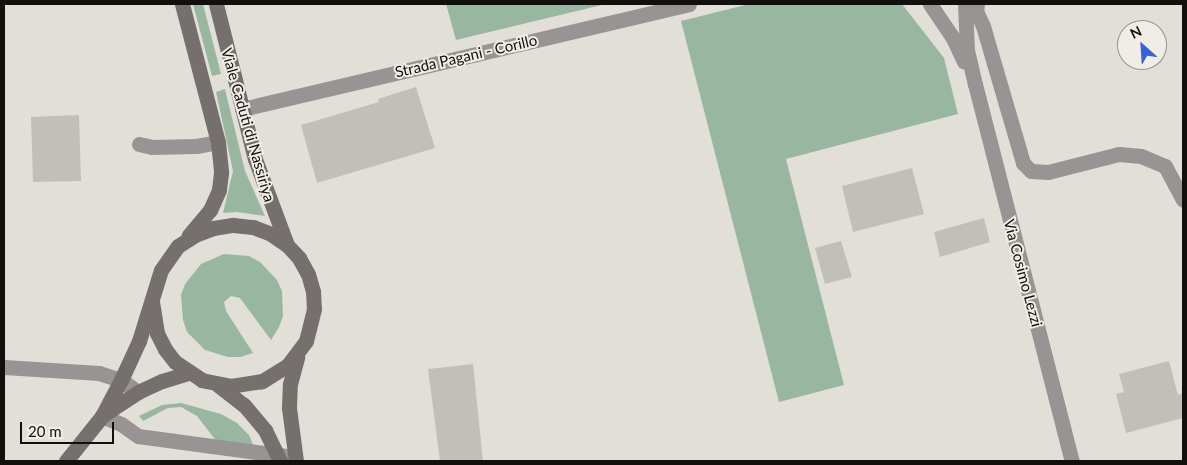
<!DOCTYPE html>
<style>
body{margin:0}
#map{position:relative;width:1187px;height:465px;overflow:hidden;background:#e2dfd8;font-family:Lato,sans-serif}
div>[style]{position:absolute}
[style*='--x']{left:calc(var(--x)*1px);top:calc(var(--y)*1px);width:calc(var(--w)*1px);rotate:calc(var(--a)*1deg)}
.green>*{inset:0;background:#99b7a0}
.building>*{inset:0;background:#c2bfb9}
.lane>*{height:15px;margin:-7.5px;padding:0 7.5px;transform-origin:7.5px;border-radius:7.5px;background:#979493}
.street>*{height:15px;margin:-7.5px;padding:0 7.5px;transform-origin:7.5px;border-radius:7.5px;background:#979493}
.secondary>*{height:15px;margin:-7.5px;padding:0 7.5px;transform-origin:7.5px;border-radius:7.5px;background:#75706e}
span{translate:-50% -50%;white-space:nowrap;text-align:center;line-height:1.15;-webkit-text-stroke:4px #efede5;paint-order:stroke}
.street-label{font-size:15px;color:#11100d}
.frame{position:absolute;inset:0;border:5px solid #11100d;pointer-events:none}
.north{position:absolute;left:1117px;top:20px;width:50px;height:50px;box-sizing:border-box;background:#efede5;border:1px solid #96958f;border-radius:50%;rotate:334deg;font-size:14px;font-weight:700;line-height:20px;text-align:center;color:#11100d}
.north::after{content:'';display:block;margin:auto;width:18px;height:22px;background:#3a61d2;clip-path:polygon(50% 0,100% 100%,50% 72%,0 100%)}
.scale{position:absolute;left:20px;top:422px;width:94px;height:22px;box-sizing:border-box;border:2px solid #11100d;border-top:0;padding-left:6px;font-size:15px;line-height:18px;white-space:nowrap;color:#11100d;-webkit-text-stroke:4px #efede5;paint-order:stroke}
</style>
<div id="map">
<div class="green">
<div style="clip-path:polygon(193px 4px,203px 4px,221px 74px,212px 76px)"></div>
<div style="clip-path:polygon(446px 4px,606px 4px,456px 40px)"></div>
<div style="clip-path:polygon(749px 4px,902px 4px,944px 58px,958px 114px,786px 159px,844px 385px,779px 402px,681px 21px)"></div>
<div style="clip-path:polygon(225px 89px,245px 171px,265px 216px,237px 212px,223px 213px,233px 171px,216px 92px)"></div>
<div style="clip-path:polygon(224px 254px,249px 256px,260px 262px,277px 280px,282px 291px,283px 316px,279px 327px,271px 340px,240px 298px,231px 296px,224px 302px,226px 311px,253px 353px,240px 357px,228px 357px,205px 350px,187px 332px,183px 320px,181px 295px,185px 284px,201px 264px)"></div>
<div style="clip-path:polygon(181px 403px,221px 414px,237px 423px,249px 435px,254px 447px,217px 442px,197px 416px,181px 407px,168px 408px,143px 421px,139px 416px,162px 405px)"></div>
</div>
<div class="building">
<div style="clip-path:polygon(416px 87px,435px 148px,317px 183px,301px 125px,379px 102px,378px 99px)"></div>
<div style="clip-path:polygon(79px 115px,81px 181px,33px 182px,31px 117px)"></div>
<div style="clip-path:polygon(912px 168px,924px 214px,853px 232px,842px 186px)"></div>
<div style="clip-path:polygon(984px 218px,990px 242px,940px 257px,934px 232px)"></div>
<div style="clip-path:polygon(841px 241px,852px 277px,825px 284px,815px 248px)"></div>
<div style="clip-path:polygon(1169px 361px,1178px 395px,1183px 393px,1183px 418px,1126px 433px,1116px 394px,1124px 392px,1119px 374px)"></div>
<div style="clip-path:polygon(473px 364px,483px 461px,440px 461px,428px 369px)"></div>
</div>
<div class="lane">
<div style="--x:977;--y:4;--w:7;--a:98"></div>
<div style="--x:976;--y:11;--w:17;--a:65"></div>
<div style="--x:983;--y:26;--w:143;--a:73.7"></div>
<div style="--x:1023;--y:163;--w:11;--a:45"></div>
<div style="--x:1031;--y:171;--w:17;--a:3"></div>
<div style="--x:1048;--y:172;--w:73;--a:-14.2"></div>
<div style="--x:1119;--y:154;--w:22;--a:5"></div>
<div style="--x:1141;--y:156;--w:26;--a:23"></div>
<div style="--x:1165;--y:166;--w:38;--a:62"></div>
<div style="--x:139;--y:144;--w:13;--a:13"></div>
<div style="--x:152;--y:147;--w:44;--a:-1.3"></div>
<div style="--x:196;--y:146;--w:22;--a:-10"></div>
<div style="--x:4;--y:367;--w:95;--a:3.6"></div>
<div style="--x:99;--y:373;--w:23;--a:18"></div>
<div style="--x:121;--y:380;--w:21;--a:35"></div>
<div style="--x:102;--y:416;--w:21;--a:23"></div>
<div style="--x:121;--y:424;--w:21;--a:35"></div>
<div style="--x:138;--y:436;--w:149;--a:7.7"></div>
</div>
<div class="street">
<div style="--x:930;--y:4;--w:41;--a:55.9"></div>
<div style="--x:953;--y:38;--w:26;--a:65"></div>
<div style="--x:965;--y:4;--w:46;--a:87.5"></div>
<div style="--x:967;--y:50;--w:35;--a:77"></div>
<div style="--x:975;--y:84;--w:389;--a:75.6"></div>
<div style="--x:242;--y:109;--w:459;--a:-13.2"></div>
</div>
<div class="secondary">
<div style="--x:182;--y:4;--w:143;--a:75.4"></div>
<div style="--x:218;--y:142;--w:31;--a:84"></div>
<div style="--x:221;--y:173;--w:17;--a:97"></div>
<div style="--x:219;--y:190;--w:22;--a:114"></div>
<div style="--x:210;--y:210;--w:33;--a:130"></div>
<div style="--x:216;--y:4;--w:160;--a:75.9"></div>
<div style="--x:255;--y:159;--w:92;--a:69.6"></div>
<div style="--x:218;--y:385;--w:33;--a:38"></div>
<div style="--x:244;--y:405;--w:33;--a:50"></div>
<div style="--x:265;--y:430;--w:34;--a:64"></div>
<div style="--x:103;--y:415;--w:42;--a:-33.3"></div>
<div style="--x:138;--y:392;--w:26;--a:-25"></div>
<div style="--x:162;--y:381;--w:27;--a:-17"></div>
<div style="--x:66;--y:461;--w:58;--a:-51.3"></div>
<div style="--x:102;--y:416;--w:41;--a:-62.2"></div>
<div style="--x:121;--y:380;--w:43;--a:-65.2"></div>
<div style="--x:139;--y:341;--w:74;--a:-72.8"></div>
<div style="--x:161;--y:270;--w:29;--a:-55"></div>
<div style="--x:178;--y:246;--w:20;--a:-33"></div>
<div style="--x:195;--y:235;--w:19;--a:-21"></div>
<div style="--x:213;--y:228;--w:20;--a:-9"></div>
<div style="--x:233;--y:225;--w:20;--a:6"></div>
<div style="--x:253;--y:227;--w:19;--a:21"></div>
<div style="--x:271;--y:234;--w:19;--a:35"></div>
<div style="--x:287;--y:245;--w:18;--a:47"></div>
<div style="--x:299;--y:258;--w:18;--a:61"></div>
<div style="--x:308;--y:274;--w:18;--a:74"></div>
<div style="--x:313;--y:291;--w:18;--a:87"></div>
<div style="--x:314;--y:309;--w:33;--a:104"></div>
<div style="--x:306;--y:341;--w:30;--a:127"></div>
<div style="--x:288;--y:365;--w:31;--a:148"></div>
<div style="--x:262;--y:381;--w:30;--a:171"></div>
<div style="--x:232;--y:386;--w:31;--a:-169"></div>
<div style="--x:202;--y:380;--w:32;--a:-146"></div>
<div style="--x:175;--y:362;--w:16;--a:-128"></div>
<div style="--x:165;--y:349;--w:18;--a:-117"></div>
<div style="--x:157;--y:333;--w:33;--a:-99"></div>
<div style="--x:296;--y:461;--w:53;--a:-97.5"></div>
<div style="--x:289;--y:408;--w:24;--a:-88"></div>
<div style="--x:290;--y:384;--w:28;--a:-75"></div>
</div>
<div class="street-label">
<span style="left:466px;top:56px;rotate:-13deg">Strada Pagani - Corillo</span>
<span style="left:248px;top:125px;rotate:74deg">Viale Caduti di Nassiriya</span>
<span style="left:1023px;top:273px;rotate:75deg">Via Cosimo Lezzi</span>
</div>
<div class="frame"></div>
<div class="north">N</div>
<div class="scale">20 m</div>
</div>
